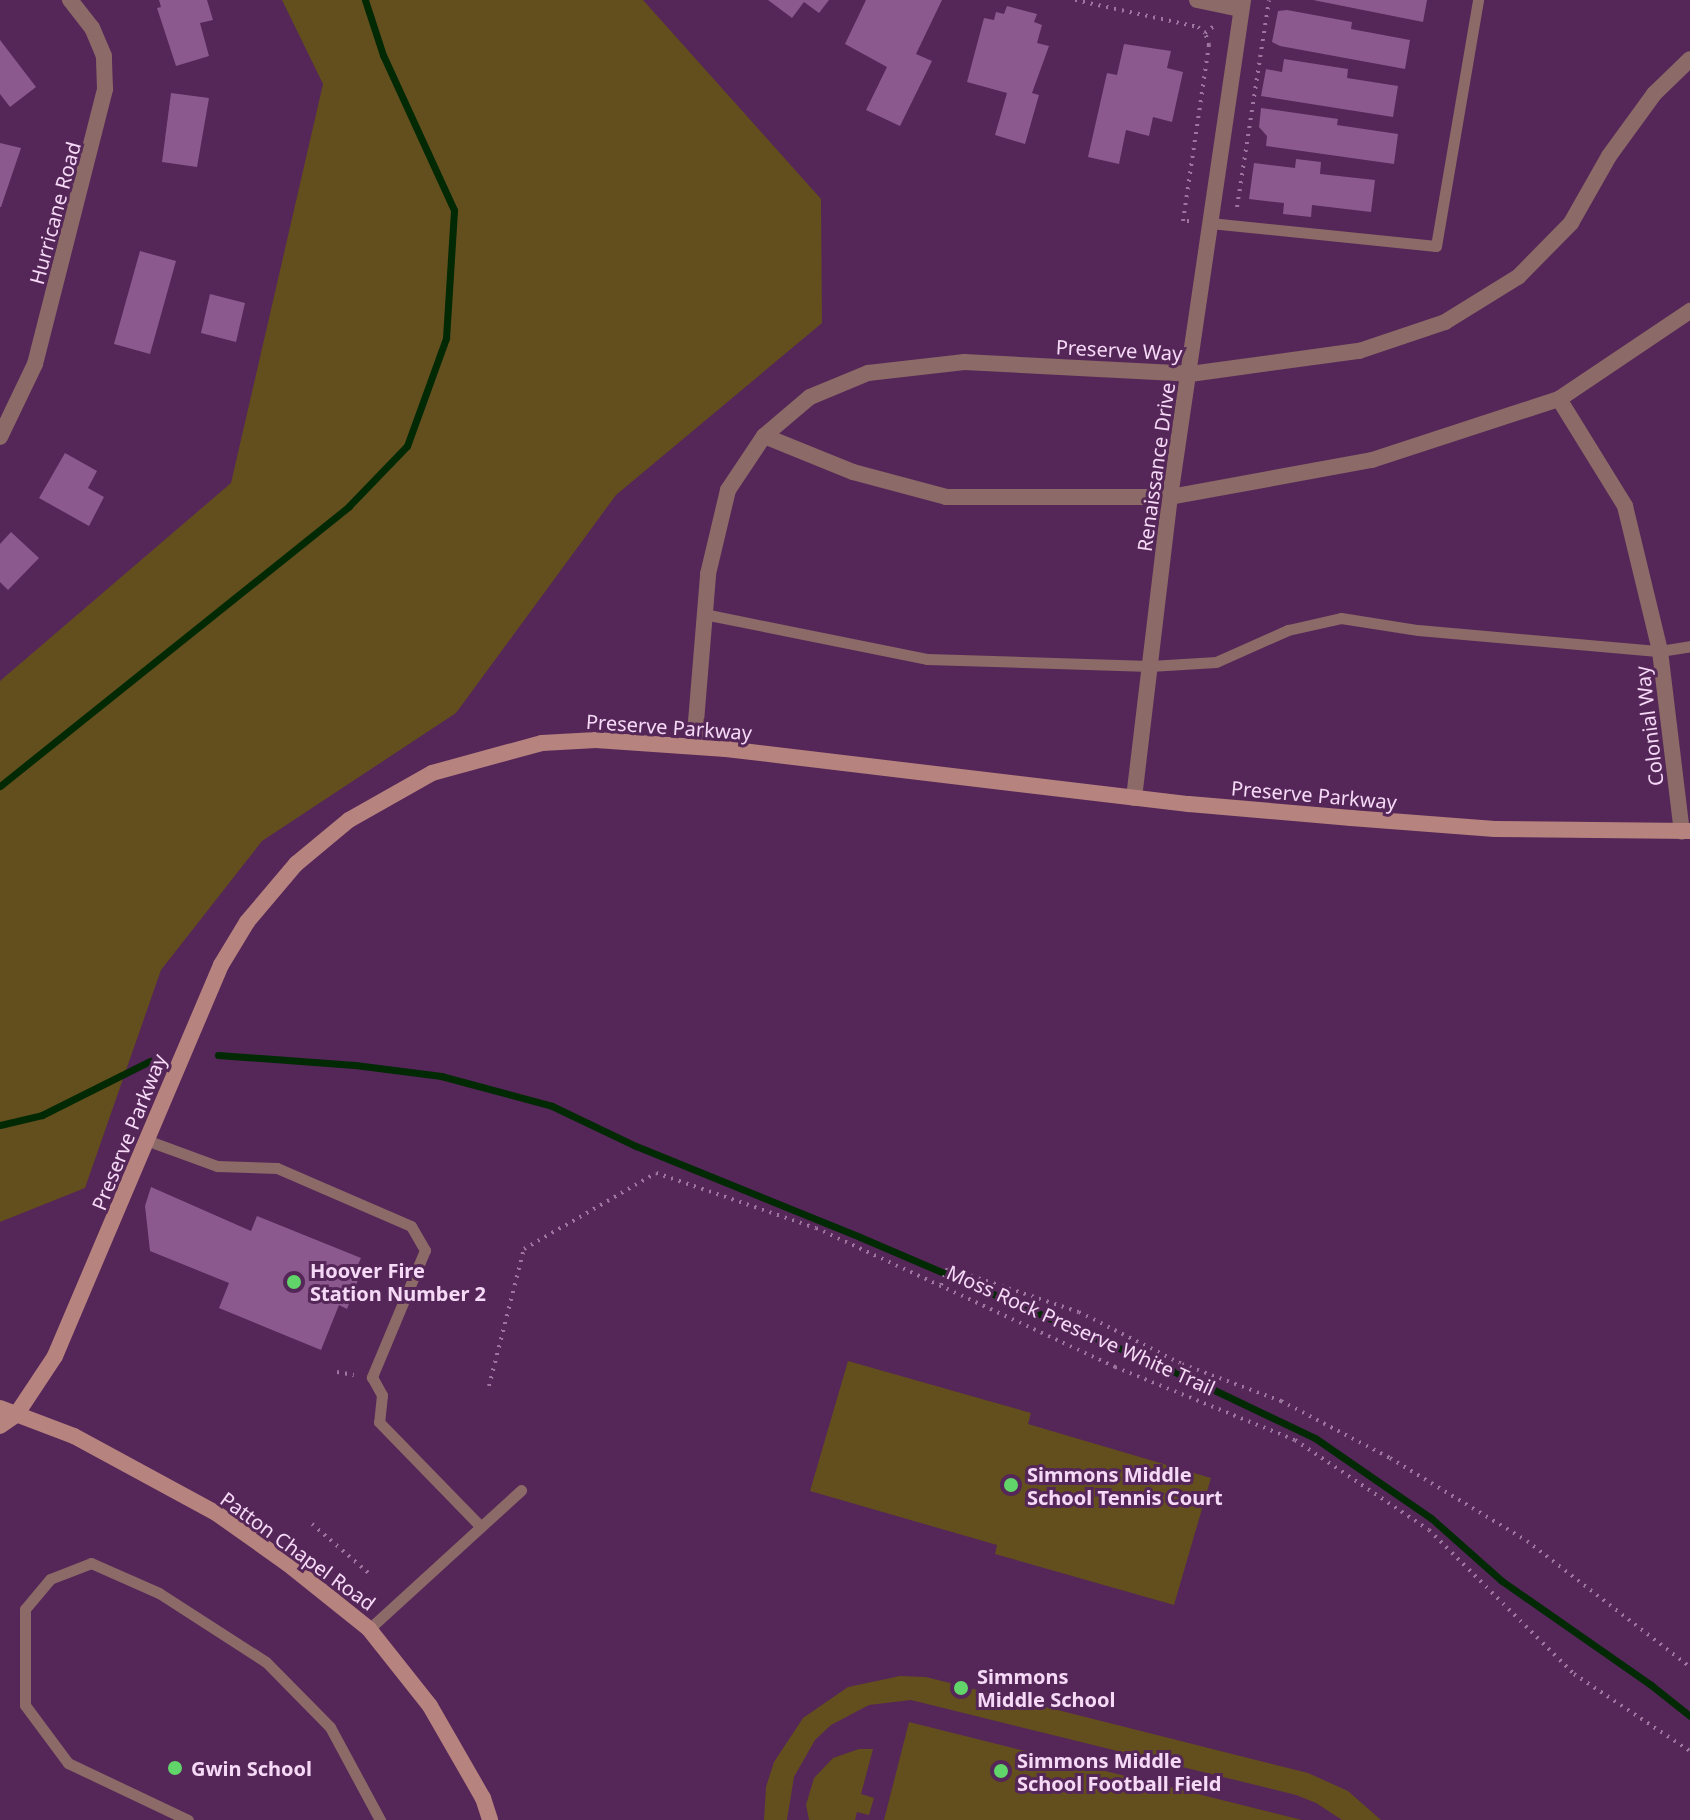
<!DOCTYPE html>
<style>
body{margin:0}
#map{position:relative;width:1690px;height:1820px;overflow:hidden;background:#552658;font-family:"Noto Sans",sans-serif}
div>[style]{position:absolute}
[style*='--x']{left:calc(var(--x)*1px);top:calc(var(--y)*1px);width:calc(var(--w)*1px);rotate:calc(var(--a)*1deg)}
.green>*{inset:0;background:#634e1e}
.stream>*{height:7px;margin:-3.5px;padding:0 3.5px;transform-origin:3.5px;border-radius:3.5px;background:#002904}
.building>*{inset:0;background:#8b598e}
.path>*{height:4px;margin-top:-2px;transform-origin:0;background:repeating-linear-gradient(90deg,#9d769f 0 2px,transparent 0 8px)}
.lane>*{height:11px;margin:-5.5px;padding:0 5.5px;transform-origin:5.5px;border-radius:5.5px;background:#8b6a67}
.street>*{height:16px;margin:-8px;padding:0 8px;transform-origin:8px;border-radius:8px;background:#8b6a67}
.secondary>*{height:16px;margin:-8px;padding:0 8px;transform-origin:8px;border-radius:8px;background:#b7837e}
.dots>*{width:22px;height:22px;translate:-50% -50%;box-sizing:border-box;border:4px solid #552658;border-radius:50%}
span{translate:-50% -50%;white-space:nowrap;text-align:center;line-height:1.15;-webkit-text-stroke:6px #552658;paint-order:stroke}
.street-label{font-size:20px;color:#f5d9f6}
.poi-label{font-size:20px;color:#f5d9f6;font-weight:700}
.left{translate:0 -50%;text-align:left}
</style>
<div id="map">
<div class="green">
<div style="clip-path:polygon(282px 0,643px 0,821px 199px,822px 323px,616px 495px,456px 713px,262px 841px,161px 970px,85px 1188px,0 1222px,0 681px,231px 483px,323px 84px)"></div>
<div style="clip-path:polygon(848px 1361px,1031px 1413px,1028px 1424px,1211px 1478px,1174px 1605px,995px 1554px,997px 1545px,810px 1491px)"></div>
<div style="clip-path:polygon(900px 1676px,926px 1677px,1308px 1773px,1348px 1791px,1381px 1820px,1342px 1820px,1316px 1803px,1296px 1795px,911px 1700px,869px 1705px,831px 1725px,815px 1740px,794px 1777px,787px 1820px,764px 1820px,766px 1787px,774px 1762px,803px 1718px,848px 1687px)"></div>
<div style="clip-path:polygon(909px 1722px,1302px 1820px,884px 1820px)"></div>
<div style="clip-path:polygon(859px 1749px,873px 1749px,861px 1794px,874px 1798px,869px 1815px,857px 1812px,855px 1820px,809px 1820px,806px 1805px,814px 1778px,833px 1758px)"></div>
</div>
<div class="stream">
<div style="--x:0;--y:786;--w:447;--a:-38.7"></div>
<div style="--x:349;--y:506;--w:83;--a:-46"></div>
<div style="--x:407;--y:446;--w:115;--a:-70.1"></div>
<div style="--x:446;--y:338;--w:128;--a:-86.4"></div>
<div style="--x:454;--y:210;--w:170;--a:-114.6"></div>
<div style="--x:383;--y:55;--w:58;--a:-108.1"></div>
<div style="--x:218;--y:1055;--w:137;--a:4.2"></div>
<div style="--x:355;--y:1065;--w:87;--a:7.3"></div>
<div style="--x:441;--y:1076;--w:115;--a:15.1"></div>
<div style="--x:552;--y:1106;--w:93;--a:25.5"></div>
<div style="--x:636;--y:1146;--w:242;--a:22.1"></div>
<div style="--x:860;--y:1237;--w:356;--a:23.2"></div>
<div style="--x:1187;--y:1377;--w:142;--a:25.5"></div>
<div style="--x:1315;--y:1438;--w:141;--a:34.6"></div>
<div style="--x:1431;--y:1518;--w:95;--a:41.6"></div>
<div style="--x:1502;--y:1581;--w:182;--a:34.9"></div>
<div style="--x:1651;--y:1685;--w:50;--a:38.5"></div>
<div style="--x:0;--y:1125;--w:43;--a:-13.4"></div>
<div style="--x:42;--y:1115;--w:121;--a:-26.6"></div>
</div>
<div class="building">
<div style="clip-path:polygon(159px 0,207px 0,213px 20px,200px 23px,209px 56px,176px 66px,157px 8px,161px 7px)"></div>
<div style="clip-path:polygon(768px 0,829px 0,819px 13px,804px 2px,792px 18px)"></div>
<div style="clip-path:polygon(866px 0,942px 0,916px 54px,932px 61px,900px 126px,866px 110px,887px 67px,845px 44px)"></div>
<div style="clip-path:polygon(1313px 0,1427px 0,1423px 22px)"></div>
<div style="clip-path:polygon(1007px 6px,1037px 14px,1034px 22px,1042px 25px,1037px 43px,1049px 46px,1032px 93px,1039px 95px,1025px 144px,995px 135px,1007px 93px,967px 82px,984px 18px,994px 20px,996px 12px,1004px 14px)"></div>
<div style="clip-path:polygon(1287px 10px,1352px 22px,1351px 29px,1410px 40px,1405px 69px,1280px 46px,1272px 42px,1278px 11px)"></div>
<div style="clip-path:polygon(0 40px,36px 87px,10px 107px,0 94px)"></div>
<div style="clip-path:polygon(1124px 44px,1171px 51px,1167px 68px,1183px 72px,1172px 122px,1153px 117px,1149px 136px,1126px 130px,1119px 164px,1088px 157px,1107px 73px,1117px 75px)"></div>
<div style="clip-path:polygon(1284px 59px,1348px 69px,1347px 78px,1398px 86px,1393px 117px,1261px 96px,1266px 69px,1282px 72px)"></div>
<div style="clip-path:polygon(171px 93px,209px 98px,197px 167px,162px 162px)"></div>
<div style="clip-path:polygon(1261px 108px,1338px 119px,1337px 125px,1398px 134px,1394px 164px,1266px 146px,1267px 136px,1259px 127px)"></div>
<div style="clip-path:polygon(0 143px,21px 148px,1px 207px,0 207px)"></div>
<div style="clip-path:polygon(1296px 159px,1321px 162px,1320px 174px,1375px 180px,1371px 212px,1312px 205px,1311px 217px,1283px 214px,1284px 203px,1249px 199px,1254px 163px,1295px 168px)"></div>
<div style="clip-path:polygon(140px 251px,176px 261px,150px 354px,114px 344px)"></div>
<div style="clip-path:polygon(210px 294px,245px 303px,236px 342px,201px 333px)"></div>
<div style="clip-path:polygon(65px 453px,97px 471px,88px 488px,104px 497px,89px 526px,39px 498px)"></div>
<div style="clip-path:polygon(11px 532px,39px 558px,8px 590px,0 582px,0 544px)"></div>
<div style="clip-path:polygon(151px 1187px,251px 1231px,257px 1216px,361px 1258px,352px 1278px,358px 1280px,347px 1309px,339px 1305px,321px 1350px,219px 1308px,229px 1283px,150px 1251px,145px 1206px)"></div>
</div>
<div class="path">
<div style="--x:1075;--y:0;--w:126;--a:12.4"></div>
<div style="--x:1198;--y:27;--w:9;--a:41"></div>
<div style="--x:1237;--y:207;--w:209;--a:-81.2"></div>
<div style="--x:1189;--y:221;--w:6;--a:180"></div>
<div style="--x:1183;--y:221;--w:178;--a:-81.6"></div>
<div style="--x:1209;--y:45;--w:13;--a:-108"></div>
<div style="--x:1205;--y:33;--w:11;--a:-38"></div>
<div style="--x:941;--y:1285;--w:18;--a:-68"></div>
<div style="--x:948;--y:1268;--w:138;--a:18.6"></div>
<div style="--x:1079;--y:1312;--w:115;--a:26.8"></div>
<div style="--x:1182;--y:1364;--w:106;--a:20.5"></div>
<div style="--x:1281;--y:1401;--w:123;--a:27.6"></div>
<div style="--x:1390;--y:1458;--w:160;--a:31.2"></div>
<div style="--x:1527;--y:1541;--w:206;--a:37.7"></div>
<div style="--x:337;--y:1372;--w:17;--a:10"></div>
<div style="--x:489;--y:1386;--w:141;--a:-75.7"></div>
<div style="--x:524;--y:1249;--w:152;--a:-29.9"></div>
<div style="--x:656;--y:1173;--w:169;--a:19"></div>
<div style="--x:816;--y:1228;--w:330;--a:24.9"></div>
<div style="--x:1115;--y:1367;--w:194;--a:22.1"></div>
<div style="--x:1295;--y:1440;--w:161;--a:33.9"></div>
<div style="--x:1429;--y:1530;--w:204;--a:44.8"></div>
<div style="--x:1574;--y:1674;--w:139;--a:33.6"></div>
<div style="--x:312;--y:1524;--w:79;--a:40.9"></div>
</div>
<div class="lane">
<div style="--x:1210;--y:223;--w:227;--a:5.8"></div>
<div style="--x:1436;--y:246;--w:250;--a:-80.3"></div>
<div style="--x:704;--y:614;--w:227;--a:11.4"></div>
<div style="--x:927;--y:659;--w:223;--a:1.8"></div>
<div style="--x:1150;--y:666;--w:66;--a:-3.5"></div>
<div style="--x:1216;--y:662;--w:79;--a:-24"></div>
<div style="--x:1288;--y:630;--w:54;--a:-12.8"></div>
<div style="--x:1341;--y:618;--w:78;--a:8.9"></div>
<div style="--x:1418;--y:630;--w:243;--a:5"></div>
<div style="--x:1660;--y:651;--w:30;--a:-9"></div>
<div style="--x:146;--y:1140;--w:76;--a:20.1"></div>
<div style="--x:217;--y:1166;--w:60;--a:1.9"></div>
<div style="--x:277;--y:1168;--w:146;--a:23.4"></div>
<div style="--x:411;--y:1226;--w:28;--a:60"></div>
<div style="--x:425;--y:1250;--w:138;--a:112.7"></div>
<div style="--x:372;--y:1377;--w:21;--a:61"></div>
<div style="--x:382;--y:1395;--w:27;--a:96"></div>
<div style="--x:379;--y:1422;--w:146;--a:45.8"></div>
<div style="--x:369;--y:1629;--w:206;--a:-42.4"></div>
<div style="--x:188;--y:1820;--w:133;--a:-154.6"></div>
<div style="--x:68;--y:1763;--w:72;--a:-126.6"></div>
<div style="--x:25;--y:1705;--w:96;--a:-90"></div>
<div style="--x:25;--y:1609;--w:39;--a:-50"></div>
<div style="--x:50;--y:1579;--w:44;--a:-21.3"></div>
<div style="--x:91;--y:1563;--w:74;--a:23.8"></div>
<div style="--x:159;--y:1593;--w:127;--a:32.8"></div>
<div style="--x:266;--y:1662;--w:91;--a:45.4"></div>
<div style="--x:330;--y:1727;--w:106;--a:61.7"></div>
</div>
<div class="street">
<div style="--x:1197;--y:0;--w:45;--a:11.6"></div>
<div style="--x:1559;--y:399;--w:126;--a:58.3"></div>
<div style="--x:1625;--y:506;--w:149;--a:76.4"></div>
<div style="--x:1660;--y:651;--w:182;--a:83.1"></div>
<div style="--x:764;--y:436;--w:96;--a:22"></div>
<div style="--x:853;--y:472;--w:96;--a:15"></div>
<div style="--x:946;--y:497;--w:224;--a:0"></div>
<div style="--x:1170;--y:497;--w:205;--a:-10.4"></div>
<div style="--x:1372;--y:460;--w:197;--a:-18.1"></div>
<div style="--x:1559;--y:399;--w:158;--a:-33.9"></div>
<div style="--x:0;--y:437;--w:81;--a:-64.4"></div>
<div style="--x:35;--y:364;--w:284;--a:-75.7"></div>
<div style="--x:105;--y:89;--w:33;--a:-92"></div>
<div style="--x:104;--y:56;--w:30;--a:-113"></div>
<div style="--x:92;--y:28;--w:36;--a:-128"></div>
<div style="--x:694;--y:746;--w:173;--a:-85.3"></div>
<div style="--x:708;--y:574;--w:86;--a:-76.6"></div>
<div style="--x:728;--y:490;--w:65;--a:-56.3"></div>
<div style="--x:764;--y:436;--w:60;--a:-40.3"></div>
<div style="--x:810;--y:397;--w:63;--a:-22.5"></div>
<div style="--x:868;--y:373;--w:97;--a:-6.5"></div>
<div style="--x:964;--y:362;--w:226;--a:3"></div>
<div style="--x:1190;--y:374;--w:171;--a:-7.8"></div>
<div style="--x:1359;--y:351;--w:91;--a:-18.6"></div>
<div style="--x:1445;--y:322;--w:86;--a:-31.7"></div>
<div style="--x:1518;--y:277;--w:76;--a:-45.5"></div>
<div style="--x:1571;--y:223;--w:77;--a:-60.4"></div>
<div style="--x:1609;--y:156;--w:77;--a:-54"></div>
<div style="--x:1654;--y:94;--w:50;--a:-44.2"></div>
<div style="--x:1134;--y:798;--w:303;--a:-83.2"></div>
<div style="--x:1170;--y:497;--w:502;--a:-81.64"></div>
</div>
<div class="secondary">
<div style="--x:0;--y:1408;--w:79;--a:20.7"></div>
<div style="--x:74;--y:1436;--w:162;--a:28.5"></div>
<div style="--x:216;--y:1513;--w:88;--a:35.3"></div>
<div style="--x:288;--y:1564;--w:104;--a:38.7"></div>
<div style="--x:369;--y:1629;--w:98;--a:51.6"></div>
<div style="--x:430;--y:1706;--w:106;--a:60.1"></div>
<div style="--x:483;--y:1798;--w:23;--a:72"></div>
<div style="--x:0;--y:1426;--w:19;--a:-35"></div>
<div style="--x:16;--y:1415;--w:71;--a:-56.5"></div>
<div style="--x:55;--y:1356;--w:425;--a:-67"></div>
<div style="--x:221;--y:965;--w:50;--a:-58.8"></div>
<div style="--x:247;--y:922;--w:76;--a:-49.8"></div>
<div style="--x:296;--y:864;--w:69;--a:-39.7"></div>
<div style="--x:349;--y:820;--w:95;--a:-29.5"></div>
<div style="--x:432;--y:773;--w:114;--a:-15.3"></div>
<div style="--x:542;--y:743;--w:54;--a:-3.2"></div>
<div style="--x:596;--y:740;--w:130;--a:4"></div>
<div style="--x:726;--y:749;--w:466;--a:6.8"></div>
<div style="--x:1189;--y:804;--w:163;--a:4.9"></div>
<div style="--x:1351;--y:818;--w:144;--a:4.4"></div>
<div style="--x:1495;--y:829;--w:195;--a:0.6"></div>
</div>
<div class="dots">
<div style="left:294px;top:1282px;background:#61d46a"></div>
<div style="left:1011px;top:1485px;background:#61d46a"></div>
<div style="left:961px;top:1688px;background:#61d46a"></div>
<div style="left:175px;top:1768px;background:#61d46a"></div>
<div style="left:1001px;top:1771px;background:#61d46a"></div>
</div>
<div class="street-label">
<span style="left:55px;top:213px;rotate:-75deg">Hurricane Road</span>
<span style="left:1119px;top:350px;rotate:3deg">Preserve Way</span>
<span style="left:1156px;top:467px;rotate:-82deg">Renaissance Drive</span>
<span style="left:1649px;top:726px;rotate:-97deg">Colonial Way</span>
<span style="left:669px;top:727px;rotate:4deg">Preserve Parkway</span>
<span style="left:1314px;top:795px;rotate:5deg">Preserve Parkway</span>
<span style="left:129px;top:1132px;rotate:-68deg">Preserve Parkway</span>
<span style="left:1081px;top:1330px;rotate:24deg">Moss Rock Preserve White Trail</span>
<span style="left:298px;top:1551px;rotate:36deg">Patton Chapel Road</span>
</div>
<div class="poi-label">
<span class="left" style="left:310px;top:1282px">Hoover Fire<br>Station Number 2</span>
<span class="left" style="left:1027px;top:1486px">Simmons Middle<br>School Tennis Court</span>
<span class="left" style="left:977px;top:1688px">Simmons<br>Middle School</span>
<span class="left" style="left:1017px;top:1772px">Simmons Middle<br>School Football Field</span>
<span class="left" style="left:191px;top:1768px">Gwin School</span>
</div>
</div>
